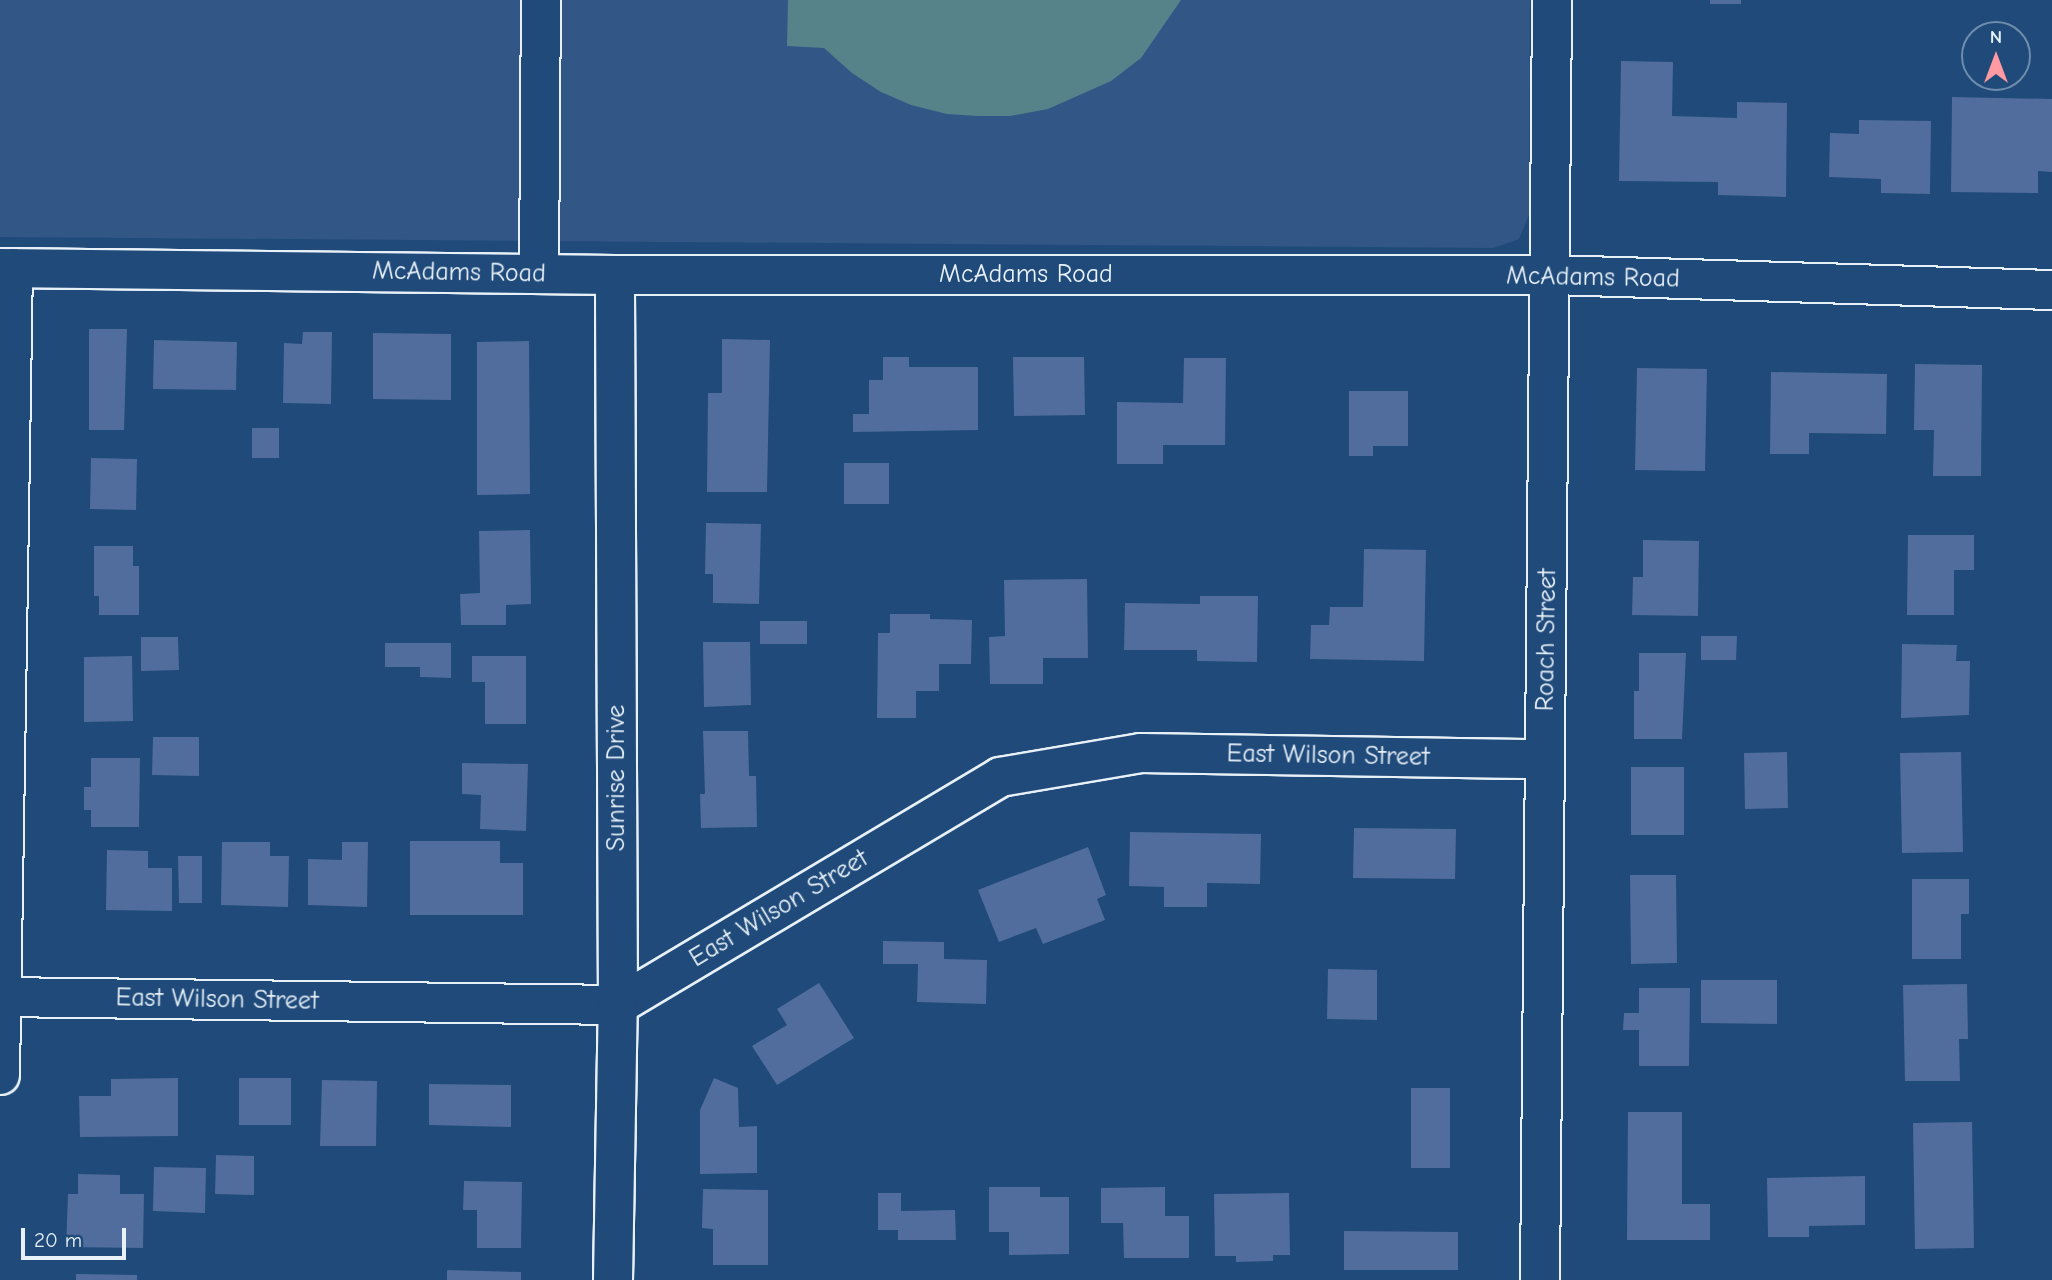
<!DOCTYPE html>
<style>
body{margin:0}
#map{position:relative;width:2052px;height:1280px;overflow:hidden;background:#1f4a7a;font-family:"Comic Neue",sans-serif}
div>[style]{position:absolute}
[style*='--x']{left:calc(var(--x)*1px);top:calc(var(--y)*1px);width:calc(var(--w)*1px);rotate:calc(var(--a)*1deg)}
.built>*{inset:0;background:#325786}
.green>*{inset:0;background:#56828a}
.building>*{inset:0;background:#506d9d}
.roads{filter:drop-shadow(2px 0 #e8f1f8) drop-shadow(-2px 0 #e8f1f8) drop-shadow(0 2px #e8f1f8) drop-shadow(0 -2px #e8f1f8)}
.minor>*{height:38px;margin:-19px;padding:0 19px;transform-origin:19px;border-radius:19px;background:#1f4a7a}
span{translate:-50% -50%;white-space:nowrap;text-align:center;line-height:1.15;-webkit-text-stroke:6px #1f4a7a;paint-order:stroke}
.street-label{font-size:26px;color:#e8f1f8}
.north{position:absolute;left:1961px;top:21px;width:70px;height:70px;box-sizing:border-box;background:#1f4a7a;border:2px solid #6f8dac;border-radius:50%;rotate:0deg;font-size:19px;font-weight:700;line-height:28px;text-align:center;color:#e8f1f8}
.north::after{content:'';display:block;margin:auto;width:24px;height:32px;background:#ff9aa2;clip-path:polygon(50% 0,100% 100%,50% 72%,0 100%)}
.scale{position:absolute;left:21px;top:1228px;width:105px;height:32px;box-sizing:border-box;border:4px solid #e8f1f8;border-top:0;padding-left:9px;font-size:21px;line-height:24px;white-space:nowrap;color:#e8f1f8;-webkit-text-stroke:5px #1f4a7a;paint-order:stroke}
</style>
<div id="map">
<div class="built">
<div style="clip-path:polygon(0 0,1530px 0,1529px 215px,1519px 239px,1493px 248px,0 237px)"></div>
</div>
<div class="green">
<div style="clip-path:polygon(788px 0,1181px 0,1141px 58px,1111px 81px,1048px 109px,1010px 116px,977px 116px,947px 114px,911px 105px,881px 92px,852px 73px,824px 48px,787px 46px)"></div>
</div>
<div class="building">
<div style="clip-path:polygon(1710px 0,1741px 0,1741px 4px,1710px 4px)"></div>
<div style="clip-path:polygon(1621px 61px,1673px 62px,1672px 116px,1737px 118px,1737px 102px,1787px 103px,1786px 197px,1718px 195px,1718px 182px,1619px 181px)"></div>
<div style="clip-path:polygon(1952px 97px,2052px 99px,2052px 172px,2038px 171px,2038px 193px,1951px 192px)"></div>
<div style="clip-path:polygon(1859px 120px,1931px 121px,1930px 194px,1881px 193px,1881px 179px,1829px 177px,1830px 133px,1859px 134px)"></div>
<div style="clip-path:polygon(89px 329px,127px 329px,124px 430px,89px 430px)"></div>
<div style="clip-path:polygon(303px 332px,332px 332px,331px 404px,283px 403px,284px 343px,302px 344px)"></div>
<div style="clip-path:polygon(373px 333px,451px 334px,451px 400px,373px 399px)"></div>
<div style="clip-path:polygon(722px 339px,770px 340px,767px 492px,707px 492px,708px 393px,722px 393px)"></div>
<div style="clip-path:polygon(154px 340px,237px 342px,236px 390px,153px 389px)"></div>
<div style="clip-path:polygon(529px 341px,530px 494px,477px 495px,477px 342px)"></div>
<div style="clip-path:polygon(883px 357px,909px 357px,909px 367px,978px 367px,978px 430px,853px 432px,853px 414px,869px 414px,869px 380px,883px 380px)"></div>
<div style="clip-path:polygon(1013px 357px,1084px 357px,1085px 415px,1014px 416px)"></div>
<div style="clip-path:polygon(1184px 358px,1226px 358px,1225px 445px,1163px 445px,1163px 464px,1117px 464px,1117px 402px,1183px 403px)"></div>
<div style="clip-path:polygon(1915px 364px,1982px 365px,1981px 476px,1933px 476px,1934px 430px,1914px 430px)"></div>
<div style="clip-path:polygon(1637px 368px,1707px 369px,1705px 471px,1635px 470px)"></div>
<div style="clip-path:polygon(1771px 372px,1887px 374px,1886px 434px,1809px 433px,1809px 454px,1770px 454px)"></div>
<div style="clip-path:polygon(1349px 391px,1408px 391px,1408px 446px,1373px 446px,1373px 456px,1349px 456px)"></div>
<div style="clip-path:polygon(252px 428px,279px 428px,279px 458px,252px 458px)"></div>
<div style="clip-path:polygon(91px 458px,137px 459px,136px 510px,90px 509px)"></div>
<div style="clip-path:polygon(844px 463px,889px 463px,889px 504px,844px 504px)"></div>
<div style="clip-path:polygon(706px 523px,761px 524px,759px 604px,713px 603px,713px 574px,705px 574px)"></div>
<div style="clip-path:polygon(530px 530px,531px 604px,506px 605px,506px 625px,461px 625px,460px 594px,480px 593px,479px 531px)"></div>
<div style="clip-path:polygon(1908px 535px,1974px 535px,1974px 570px,1954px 570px,1954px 615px,1907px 615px)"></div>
<div style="clip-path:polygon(1643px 540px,1699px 541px,1698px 616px,1632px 615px,1633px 577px,1643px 577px)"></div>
<div style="clip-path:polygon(94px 546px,133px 546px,133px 566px,139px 566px,139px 615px,99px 615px,99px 596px,94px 596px)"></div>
<div style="clip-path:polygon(1364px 549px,1426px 550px,1424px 661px,1310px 659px,1311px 625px,1329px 625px,1330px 607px,1363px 607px)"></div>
<div style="clip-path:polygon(1087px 579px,1088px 658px,1043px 658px,1043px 684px,990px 684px,989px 637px,1005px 636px,1004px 580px)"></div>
<div style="clip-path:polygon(1200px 596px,1258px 596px,1257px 662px,1197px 661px,1197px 650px,1124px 650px,1125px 603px,1200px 604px)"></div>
<div style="clip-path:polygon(890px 614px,930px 614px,930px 619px,972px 620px,971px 664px,939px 664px,939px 691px,916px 691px,916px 718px,877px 718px,878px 633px,890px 633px)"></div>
<div style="clip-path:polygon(760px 621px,807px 621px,807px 644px,760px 644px)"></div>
<div style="clip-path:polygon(1701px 636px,1737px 636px,1736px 660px,1701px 660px)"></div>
<div style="clip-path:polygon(141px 637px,178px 637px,179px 670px,141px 671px)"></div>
<div style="clip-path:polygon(703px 642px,750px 642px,751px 705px,704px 707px)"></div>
<div style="clip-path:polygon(385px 643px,451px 643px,451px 678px,420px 677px,420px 667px,385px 667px)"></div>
<div style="clip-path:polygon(1902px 644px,1957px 645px,1956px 661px,1970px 661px,1969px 715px,1901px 718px)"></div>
<div style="clip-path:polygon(1639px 653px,1686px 653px,1682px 739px,1634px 739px,1634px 691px,1639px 691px)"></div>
<div style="clip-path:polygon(132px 656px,133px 721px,84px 722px,84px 657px)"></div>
<div style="clip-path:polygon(472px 656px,526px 656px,526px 724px,485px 724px,485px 682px,472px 682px)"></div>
<div style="clip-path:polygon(703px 731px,748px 731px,749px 776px,756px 776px,757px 827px,701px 828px,700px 794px,705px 794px)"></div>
<div style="clip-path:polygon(153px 737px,199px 737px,199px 776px,152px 775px)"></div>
<div style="clip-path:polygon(1787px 752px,1788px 808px,1745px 809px,1744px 753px)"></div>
<div style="clip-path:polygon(1961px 752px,1963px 852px,1902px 853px,1900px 753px)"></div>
<div style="clip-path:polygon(91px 758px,140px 758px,139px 827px,91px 827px,91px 810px,84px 810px,84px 787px,91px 787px)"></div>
<div style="clip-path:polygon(462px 763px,528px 764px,526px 831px,480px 829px,481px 795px,462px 794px)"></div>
<div style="clip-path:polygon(1631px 767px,1684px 767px,1684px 835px,1631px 835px)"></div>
<div style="clip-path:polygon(1354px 828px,1456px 829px,1455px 879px,1353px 878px)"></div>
<div style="clip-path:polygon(1130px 832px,1261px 834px,1260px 884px,1207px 883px,1207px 907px,1164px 907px,1164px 887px,1129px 886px)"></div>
<div style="clip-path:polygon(410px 841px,500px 841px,500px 863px,523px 863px,523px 915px,410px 915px)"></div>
<div style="clip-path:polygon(222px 842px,270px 842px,270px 856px,289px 856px,288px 907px,221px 905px)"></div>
<div style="clip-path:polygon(342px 842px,368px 842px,367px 907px,308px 905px,308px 859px,342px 860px)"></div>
<div style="clip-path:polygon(1088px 847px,1106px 895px,1097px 899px,1105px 920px,1043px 944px,1036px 928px,999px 942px,978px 890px)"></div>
<div style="clip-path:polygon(107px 850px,148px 851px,148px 868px,172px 868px,172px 911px,106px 910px)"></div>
<div style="clip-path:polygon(178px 856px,202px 856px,202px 903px,179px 903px)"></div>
<div style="clip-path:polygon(1630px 875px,1676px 875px,1677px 963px,1631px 964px)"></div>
<div style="clip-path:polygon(1912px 879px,1969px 879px,1969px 914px,1961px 914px,1961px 959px,1912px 959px)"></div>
<div style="clip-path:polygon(883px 941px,944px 942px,944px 959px,987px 960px,986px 1004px,917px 1002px,918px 964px,883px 964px)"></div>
<div style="clip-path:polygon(1328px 969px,1377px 970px,1377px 1020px,1327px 1019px)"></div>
<div style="clip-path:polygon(1701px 980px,1777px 980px,1777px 1024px,1701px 1023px)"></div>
<div style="clip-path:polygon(819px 983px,854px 1038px,777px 1085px,752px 1046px,787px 1025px,777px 1009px)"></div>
<div style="clip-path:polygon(1967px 984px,1968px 1039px,1959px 1039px,1960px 1081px,1905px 1081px,1903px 985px)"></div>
<div style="clip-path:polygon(1639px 988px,1690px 988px,1689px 1066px,1639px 1066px,1639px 1030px,1623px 1030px,1624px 1013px,1639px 1013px)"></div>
<div style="clip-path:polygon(178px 1078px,178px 1136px,80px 1137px,79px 1096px,111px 1096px,111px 1079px)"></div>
<div style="clip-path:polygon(239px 1078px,291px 1078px,291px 1125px,239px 1125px)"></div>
<div style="clip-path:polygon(714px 1078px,738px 1088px,739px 1127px,757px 1126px,757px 1173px,700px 1174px,700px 1110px)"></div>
<div style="clip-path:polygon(322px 1080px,377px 1081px,376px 1146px,320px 1146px)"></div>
<div style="clip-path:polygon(429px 1084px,511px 1085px,511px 1127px,429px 1125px)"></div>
<div style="clip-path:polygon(1411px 1088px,1450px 1088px,1450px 1168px,1411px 1168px)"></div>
<div style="clip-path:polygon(1628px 1112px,1682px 1112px,1682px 1204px,1710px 1204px,1710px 1240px,1627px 1240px)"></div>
<div style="clip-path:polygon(1972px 1122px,1974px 1248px,1915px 1249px,1913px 1123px)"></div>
<div style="clip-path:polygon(216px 1155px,254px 1156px,254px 1195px,215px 1194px)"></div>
<div style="clip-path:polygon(154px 1167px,206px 1168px,205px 1213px,153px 1211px)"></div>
<div style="clip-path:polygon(78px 1174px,120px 1175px,120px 1194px,144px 1194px,143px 1248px,66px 1247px,68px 1194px,78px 1194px)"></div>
<div style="clip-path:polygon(1865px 1176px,1865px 1225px,1809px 1226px,1809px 1237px,1768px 1237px,1767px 1178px)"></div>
<div style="clip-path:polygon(464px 1181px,522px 1182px,521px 1248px,477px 1248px,477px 1210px,463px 1210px)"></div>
<div style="clip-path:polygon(989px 1187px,1040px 1187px,1040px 1197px,1069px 1197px,1069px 1254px,1009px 1255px,1009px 1232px,989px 1232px)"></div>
<div style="clip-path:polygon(1165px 1187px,1165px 1216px,1189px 1216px,1189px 1258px,1124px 1258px,1123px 1223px,1101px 1223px,1101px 1188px)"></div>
<div style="clip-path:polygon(703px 1189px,768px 1190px,768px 1265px,713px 1265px,713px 1229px,702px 1228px)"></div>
<div style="clip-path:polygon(878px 1193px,901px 1193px,901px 1211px,955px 1210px,956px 1240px,898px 1240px,898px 1230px,878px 1230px)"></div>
<div style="clip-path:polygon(1289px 1193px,1290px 1255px,1273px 1255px,1273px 1261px,1236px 1262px,1236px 1256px,1215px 1256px,1214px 1194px)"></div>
<div style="clip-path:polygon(1344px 1231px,1458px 1232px,1458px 1270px,1344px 1270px)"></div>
<div style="clip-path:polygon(447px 1270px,521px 1272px,521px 1280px,447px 1280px)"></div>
<div style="clip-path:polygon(76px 1274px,137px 1275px,137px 1280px,76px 1280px)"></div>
</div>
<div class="roads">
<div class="minor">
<div style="--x:0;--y:268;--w:615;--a:0.65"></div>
<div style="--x:615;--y:275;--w:937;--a:0"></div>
<div style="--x:1552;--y:275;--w:500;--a:1.72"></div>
<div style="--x:539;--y:274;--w:274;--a:-89.6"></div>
<div style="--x:0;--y:997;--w:618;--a:0.74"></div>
<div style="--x:618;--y:1005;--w:445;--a:-30.8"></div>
<div style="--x:1000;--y:777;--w:143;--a:-9.7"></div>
<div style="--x:1141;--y:753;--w:404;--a:0.9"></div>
<div style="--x:0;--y:1075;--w:807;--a:-89.08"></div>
<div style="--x:613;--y:1280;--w:275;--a:-89"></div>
<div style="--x:618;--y:1005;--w:730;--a:-90.24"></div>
<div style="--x:1540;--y:1280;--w:1280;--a:-89.46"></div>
</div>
</div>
<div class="street-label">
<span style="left:459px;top:273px;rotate:1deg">McAdams Road</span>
<span style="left:1026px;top:275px">McAdams Road</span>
<span style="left:1593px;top:278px;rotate:1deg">McAdams Road</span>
<span style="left:1547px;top:640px;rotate:-89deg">Roach Street</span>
<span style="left:1328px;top:756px;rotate:1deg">East Wilson Street</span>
<span style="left:617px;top:778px;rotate:-90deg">Sunrise Drive</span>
<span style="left:779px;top:909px;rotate:-31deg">East Wilson Street</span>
<span style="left:217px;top:1000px;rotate:1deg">East Wilson Street</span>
</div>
<div class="north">N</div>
<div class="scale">20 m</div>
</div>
